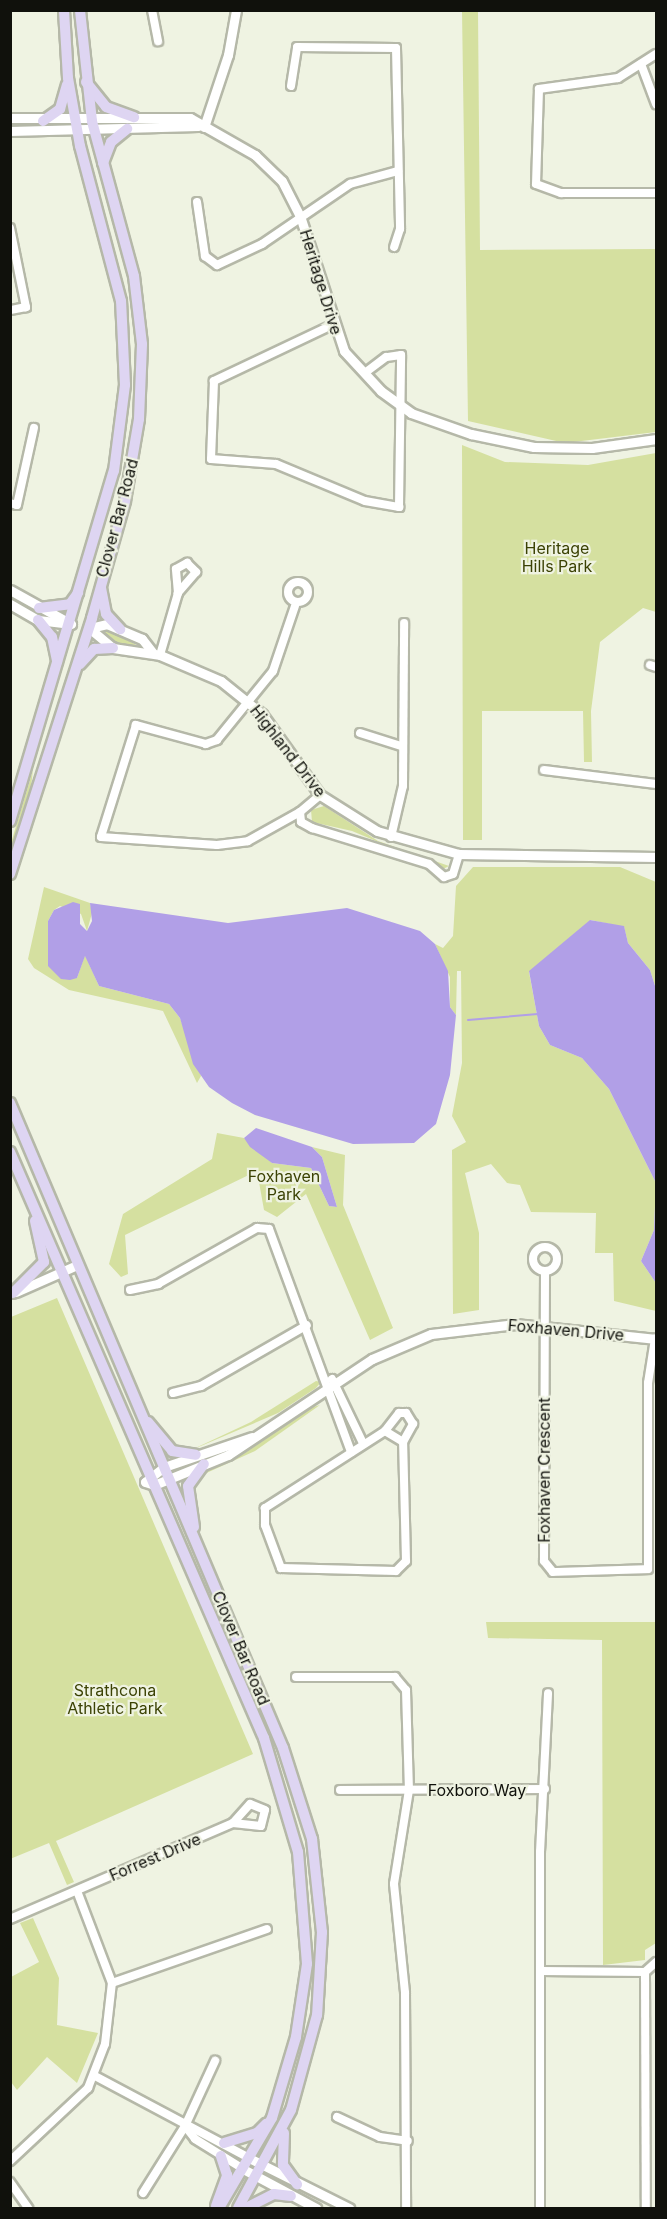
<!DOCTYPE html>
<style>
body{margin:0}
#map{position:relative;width:667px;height:2219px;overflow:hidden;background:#eff3e2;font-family:Inter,sans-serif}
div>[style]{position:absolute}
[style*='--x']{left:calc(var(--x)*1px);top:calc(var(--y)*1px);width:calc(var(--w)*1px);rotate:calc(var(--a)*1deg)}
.green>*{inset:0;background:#d5e0a0}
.water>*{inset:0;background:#b19fe7}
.stream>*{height:2px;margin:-1px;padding:0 1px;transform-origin:1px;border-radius:1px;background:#b19fe7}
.roads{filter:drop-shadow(2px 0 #b5b8a8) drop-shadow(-2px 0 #b5b8a8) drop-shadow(0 2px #b5b8a8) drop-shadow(0 -2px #b5b8a8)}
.minor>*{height:8px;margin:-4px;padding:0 4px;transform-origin:4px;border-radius:4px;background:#fff}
.minor>.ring{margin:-4px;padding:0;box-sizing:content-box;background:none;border:8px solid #fff;border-radius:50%}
.tertiary>*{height:9px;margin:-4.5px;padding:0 4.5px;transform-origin:4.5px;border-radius:4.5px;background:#fff}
.secondary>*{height:10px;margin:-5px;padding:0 5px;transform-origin:5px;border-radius:5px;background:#ded5f2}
span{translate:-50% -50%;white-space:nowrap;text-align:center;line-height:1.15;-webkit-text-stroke:4.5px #eff3e2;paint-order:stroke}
.street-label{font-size:16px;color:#10110c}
.park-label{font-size:16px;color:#3b4204}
.frame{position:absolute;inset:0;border:12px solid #10110c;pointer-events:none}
</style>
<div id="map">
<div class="green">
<div style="clip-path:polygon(462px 11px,478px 11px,480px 250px,656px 249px,656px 432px,565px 443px,468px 421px)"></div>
<div style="clip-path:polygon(462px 445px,505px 462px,588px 465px,656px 453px,656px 612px,643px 608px,600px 642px,591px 711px,592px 762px,584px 762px,583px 711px,482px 711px,482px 840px,463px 840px)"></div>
<div style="clip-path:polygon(102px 630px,113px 631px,143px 649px,110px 643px,98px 633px)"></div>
<div style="clip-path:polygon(33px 770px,30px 795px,11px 864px,11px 843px)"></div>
<div style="clip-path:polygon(324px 806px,378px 841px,449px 866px,443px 869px,352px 831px,312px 822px,311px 810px)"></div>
<div style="clip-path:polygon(473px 867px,620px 867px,656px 882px,656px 989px,650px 970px,628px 943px,624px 927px,591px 920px,529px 972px,539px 1026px,550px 1045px,582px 1058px,609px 1089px,656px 1183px,654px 1230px,641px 1261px,656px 1283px,656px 1311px,614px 1301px,613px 1253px,595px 1253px,596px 1213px,531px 1212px,520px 1185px,507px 1183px,491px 1164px,465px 1173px,479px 1233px,479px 1310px,453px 1314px,452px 1150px,466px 1142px,452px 1116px,462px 1063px,461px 971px,457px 971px,456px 1015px,450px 1007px,450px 977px,435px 944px,443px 948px,453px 936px,456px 886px)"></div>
<div style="clip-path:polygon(44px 887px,90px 903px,92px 913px,87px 931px,81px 914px,60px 906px,54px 910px,48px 921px,48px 959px,77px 978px,85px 955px,99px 986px,169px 1004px,180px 1018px,201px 1076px,197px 1083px,163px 1011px,69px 990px,34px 968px,28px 959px)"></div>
<div style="clip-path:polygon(217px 1133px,244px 1138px,272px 1163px,311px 1168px,329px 1206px,337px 1207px,322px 1157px,312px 1147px,345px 1155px,343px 1205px,393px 1328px,370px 1340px,306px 1194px,277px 1217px,264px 1210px,257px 1171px,125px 1235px,128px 1274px,121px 1277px,109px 1264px,123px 1214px,212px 1159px)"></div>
<div style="clip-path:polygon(57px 1298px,253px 1754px,56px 1841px,74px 1882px,67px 1885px,49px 1843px,10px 1859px,11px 1317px)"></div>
<div style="clip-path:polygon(316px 1381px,321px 1382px,316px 1388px,278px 1413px,189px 1451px,251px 1422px)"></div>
<div style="clip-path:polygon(320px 1405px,255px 1451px,202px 1475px,313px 1407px)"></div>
<div style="clip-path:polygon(486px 1622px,656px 1622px,656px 1943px,645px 1950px,645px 1960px,603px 1965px,602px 1640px,488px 1638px)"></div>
<div style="clip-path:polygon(33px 1918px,59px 1978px,57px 2025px,98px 2033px,77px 2083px,47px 2057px,17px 2090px,11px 2082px,11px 1977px,39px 1962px,20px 1923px)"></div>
</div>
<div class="water">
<div style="clip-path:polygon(73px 902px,80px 904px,80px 924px,87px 931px,92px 921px,90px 903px,228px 923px,347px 908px,420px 931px,435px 944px,448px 971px,450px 1007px,456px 1015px,450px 1075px,436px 1124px,414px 1143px,353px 1144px,255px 1115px,232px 1103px,209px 1087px,193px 1064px,180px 1018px,169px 1004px,99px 986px,85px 956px,77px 978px,70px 980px,61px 979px,48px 966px,48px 921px,54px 910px)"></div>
<div style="clip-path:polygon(590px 920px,624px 926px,628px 943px,650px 970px,656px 989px,656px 1283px,641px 1261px,654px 1230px,656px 1183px,609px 1089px,582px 1058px,550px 1045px,539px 1026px,529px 971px)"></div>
<div style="clip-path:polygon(256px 1128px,312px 1147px,322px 1157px,337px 1207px,329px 1206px,311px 1168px,272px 1163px,250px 1147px,244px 1138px)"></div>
</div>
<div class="stream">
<div style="--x:468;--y:1020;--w:70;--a:-4.9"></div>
</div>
<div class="roads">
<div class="minor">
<div style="--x:152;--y:10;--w:32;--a:79"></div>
<div style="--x:656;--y:54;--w:45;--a:147.7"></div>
<div style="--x:618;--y:78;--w:80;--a:172.1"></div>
<div style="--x:539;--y:89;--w:95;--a:91.8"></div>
<div style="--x:536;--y:184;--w:27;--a:20"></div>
<div style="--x:561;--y:193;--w:95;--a:0"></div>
<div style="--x:641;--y:64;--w:43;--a:69.4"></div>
<div style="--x:291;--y:86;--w:39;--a:-81"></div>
<div style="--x:297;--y:47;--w:99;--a:0.6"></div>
<div style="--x:396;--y:48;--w:181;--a:88.7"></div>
<div style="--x:400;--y:229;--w:19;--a:108"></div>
<div style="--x:197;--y:202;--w:55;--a:81.6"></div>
<div style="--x:205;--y:256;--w:15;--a:37"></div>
<div style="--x:217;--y:265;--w:50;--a:-25"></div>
<div style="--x:262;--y:244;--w:107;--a:-34.3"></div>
<div style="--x:350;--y:184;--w:50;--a:-15.2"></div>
<div style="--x:10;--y:228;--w:81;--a:78.6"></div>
<div style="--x:26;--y:307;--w:16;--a:169"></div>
<div style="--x:332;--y:325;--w:131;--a:154.6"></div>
<div style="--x:214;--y:381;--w:78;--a:92.2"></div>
<div style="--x:211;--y:459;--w:65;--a:4.4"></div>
<div style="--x:276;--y:464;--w:96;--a:22.6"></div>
<div style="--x:365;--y:501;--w:35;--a:10"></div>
<div style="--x:399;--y:507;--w:152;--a:-89.2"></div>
<div style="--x:401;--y:355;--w:15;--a:172"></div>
<div style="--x:386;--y:357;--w:26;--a:143"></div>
<div style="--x:10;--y:503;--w:7;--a:16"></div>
<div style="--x:17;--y:505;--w:79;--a:-77.6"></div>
<div style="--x:187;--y:563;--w:13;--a:45"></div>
<div style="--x:196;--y:572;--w:28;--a:131"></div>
<div style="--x:178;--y:593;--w:24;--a:-95"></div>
<div style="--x:176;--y:569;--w:13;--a:-29"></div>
<div class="ring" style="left:288px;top:582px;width:12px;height:12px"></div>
<div style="--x:295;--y:606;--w:69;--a:108.7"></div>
<div style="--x:273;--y:671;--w:89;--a:129.1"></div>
<div style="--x:217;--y:740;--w:12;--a:160"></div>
<div style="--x:206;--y:744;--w:73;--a:-164.8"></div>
<div style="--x:136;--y:725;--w:117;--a:107.4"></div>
<div style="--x:101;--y:837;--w:116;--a:3.9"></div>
<div style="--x:217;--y:845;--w:31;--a:-7"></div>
<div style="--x:248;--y:841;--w:60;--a:-29.1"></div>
<div style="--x:300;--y:812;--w:26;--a:-40"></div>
<div style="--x:160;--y:655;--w:65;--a:-73.8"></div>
<div style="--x:650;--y:665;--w:6;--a:18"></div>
<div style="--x:360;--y:733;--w:43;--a:17.6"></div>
<div style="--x:544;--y:770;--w:113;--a:7.1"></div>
<div style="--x:300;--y:812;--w:10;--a:84"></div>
<div style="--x:301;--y:822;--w:13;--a:29"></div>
<div style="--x:312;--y:828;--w:122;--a:17.1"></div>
<div style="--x:429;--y:864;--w:20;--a:41"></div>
<div style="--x:444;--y:877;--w:9;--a:-18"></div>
<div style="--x:453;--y:874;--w:21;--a:-73"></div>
<div style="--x:391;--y:837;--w:52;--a:-76.8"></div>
<div style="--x:403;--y:786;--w:163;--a:-89.6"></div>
<div class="ring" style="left:533px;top:1247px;width:16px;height:16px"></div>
<div style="--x:545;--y:1271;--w:290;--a:90.2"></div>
<div style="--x:544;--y:1561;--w:14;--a:51"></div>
<div style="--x:553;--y:1572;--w:95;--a:-1.8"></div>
<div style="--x:648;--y:1569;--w:186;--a:-90"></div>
<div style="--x:648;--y:1383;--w:45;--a:-81"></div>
<div style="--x:130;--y:1290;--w:29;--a:-12"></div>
<div style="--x:158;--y:1284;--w:114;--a:-29.5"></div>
<div style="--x:257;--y:1228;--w:12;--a:5"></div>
<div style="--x:269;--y:1229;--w:238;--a:69.8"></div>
<div style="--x:332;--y:1379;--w:71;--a:64.2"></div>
<div style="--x:173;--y:1393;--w:29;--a:-14"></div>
<div style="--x:201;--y:1386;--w:122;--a:-29.9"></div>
<div style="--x:385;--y:1431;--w:143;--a:147.3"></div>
<div style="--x:265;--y:1508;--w:17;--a:90"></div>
<div style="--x:265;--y:1525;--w:46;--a:69.6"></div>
<div style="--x:281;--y:1568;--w:115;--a:1.5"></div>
<div style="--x:396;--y:1571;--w:14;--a:-45"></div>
<div style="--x:406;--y:1561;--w:119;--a:-91.4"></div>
<div style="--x:403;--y:1442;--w:21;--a:-61"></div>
<div style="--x:413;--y:1424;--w:13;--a:-122"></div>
<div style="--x:406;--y:1413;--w:7;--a:180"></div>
<div style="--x:399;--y:1413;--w:23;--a:128"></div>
<div style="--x:385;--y:1431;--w:21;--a:31"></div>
<div style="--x:296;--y:1677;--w:99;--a:0"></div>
<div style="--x:395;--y:1677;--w:17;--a:50"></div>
<div style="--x:406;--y:1690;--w:100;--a:88.3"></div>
<div style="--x:409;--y:1790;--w:95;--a:99.1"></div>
<div style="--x:394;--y:1884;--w:110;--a:84.2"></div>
<div style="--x:405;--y:1993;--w:215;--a:89.7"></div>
<div style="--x:340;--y:1790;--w:205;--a:-0.3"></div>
<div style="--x:10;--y:1919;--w:243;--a:-23.3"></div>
<div style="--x:233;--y:1823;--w:28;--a:6"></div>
<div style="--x:261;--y:1826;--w:16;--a:-76"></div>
<div style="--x:265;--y:1810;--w:16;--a:-158"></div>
<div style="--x:250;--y:1804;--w:25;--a:132"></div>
<div style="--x:541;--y:1971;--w:104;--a:0.6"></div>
<div style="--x:645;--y:1972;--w:15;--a:-42"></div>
<div style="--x:645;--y:1972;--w:236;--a:89.8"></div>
<div style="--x:112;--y:1983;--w:164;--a:-19.2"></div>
<div style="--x:95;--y:2076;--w:177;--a:28"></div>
<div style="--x:337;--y:2117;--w:47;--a:24.9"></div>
<div style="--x:380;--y:2137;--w:28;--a:8"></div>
<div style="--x:185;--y:2126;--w:16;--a:52"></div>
<div style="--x:195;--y:2139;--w:59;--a:31.8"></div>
<div style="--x:10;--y:2161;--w:107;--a:-43.1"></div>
<div style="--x:88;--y:2088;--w:47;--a:-68.9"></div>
<div style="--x:105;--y:2044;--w:61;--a:-83.5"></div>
<div style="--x:112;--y:1983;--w:98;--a:-110.8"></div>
<div style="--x:10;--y:2182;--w:32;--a:55"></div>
<div style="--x:143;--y:2193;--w:79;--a:-57.9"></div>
<div style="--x:185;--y:2126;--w:72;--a:-65.2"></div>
<div style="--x:540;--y:2208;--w:356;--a:-90"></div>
<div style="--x:540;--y:1852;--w:159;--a:-87.1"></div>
</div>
<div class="tertiary">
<div style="--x:10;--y:118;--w:180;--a:0"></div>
<div style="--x:190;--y:118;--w:75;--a:29.6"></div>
<div style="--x:255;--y:155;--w:37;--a:44"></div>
<div style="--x:282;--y:181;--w:39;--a:63"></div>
<div style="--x:300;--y:216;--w:142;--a:71.9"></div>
<div style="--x:344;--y:351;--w:54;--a:47.2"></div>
<div style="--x:381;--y:391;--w:37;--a:36"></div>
<div style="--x:411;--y:413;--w:64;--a:19.3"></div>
<div style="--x:471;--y:434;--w:64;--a:11.7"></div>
<div style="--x:534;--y:447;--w:58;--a:1"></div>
<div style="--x:592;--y:448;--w:65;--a:-8"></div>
<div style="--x:204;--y:127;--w:76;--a:-71.6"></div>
<div style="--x:228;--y:55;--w:46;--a:-79.9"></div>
<div style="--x:10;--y:131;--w:188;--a:-1.5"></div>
<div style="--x:10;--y:590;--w:70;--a:29.1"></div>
<div style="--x:10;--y:604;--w:32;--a:30"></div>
<div style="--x:38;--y:620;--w:31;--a:7"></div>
<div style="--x:153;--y:653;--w:18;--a:-128"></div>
<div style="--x:142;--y:639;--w:38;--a:-157"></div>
<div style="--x:107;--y:624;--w:18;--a:167"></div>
<div style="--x:89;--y:628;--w:31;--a:40"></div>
<div style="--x:113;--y:648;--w:48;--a:8.5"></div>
<div style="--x:160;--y:655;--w:66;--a:23.1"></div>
<div style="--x:221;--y:681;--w:53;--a:38.8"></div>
<div style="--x:262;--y:714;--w:100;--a:54.4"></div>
<div style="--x:320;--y:795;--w:67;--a:32.3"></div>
<div style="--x:377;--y:831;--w:85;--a:15.7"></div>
<div style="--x:459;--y:854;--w:197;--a:0.9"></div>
<div style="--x:16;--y:1292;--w:67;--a:-23.9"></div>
<div style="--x:252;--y:1437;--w:93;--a:161.2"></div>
<div style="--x:164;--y:1467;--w:24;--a:142"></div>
<div style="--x:145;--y:1482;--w:9;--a:18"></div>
<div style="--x:154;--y:1485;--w:80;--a:-22.1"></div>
<div style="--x:228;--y:1455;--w:173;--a:-33.7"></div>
<div style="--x:372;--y:1359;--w:64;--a:-23"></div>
<div style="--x:431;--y:1334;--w:85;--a:-6.8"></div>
<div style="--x:515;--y:1324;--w:142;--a:6.1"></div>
<div style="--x:251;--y:2159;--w:110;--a:26.6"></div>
<div style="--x:245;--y:2170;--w:81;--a:28.2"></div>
</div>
<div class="secondary">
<div style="--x:86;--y:82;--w:32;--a:51"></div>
<div style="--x:106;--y:107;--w:30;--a:20"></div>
<div style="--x:43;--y:121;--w:21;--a:-35"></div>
<div style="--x:60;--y:109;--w:25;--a:-74"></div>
<div style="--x:103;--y:163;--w:22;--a:-69"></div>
<div style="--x:111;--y:142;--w:21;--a:-39"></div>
<div style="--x:101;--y:588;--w:26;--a:79"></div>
<div style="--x:106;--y:614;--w:21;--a:47"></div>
<div style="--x:39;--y:608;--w:31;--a:-7"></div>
<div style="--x:70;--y:604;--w:14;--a:-54"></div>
<div style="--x:38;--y:620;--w:22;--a:51"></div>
<div style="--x:52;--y:637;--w:25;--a:78"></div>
<div style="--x:80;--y:664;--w:21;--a:-47"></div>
<div style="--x:94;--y:649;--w:19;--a:-3"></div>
<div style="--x:10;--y:821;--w:365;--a:-73.5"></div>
<div style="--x:114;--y:471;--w:87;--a:-82.7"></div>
<div style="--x:125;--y:385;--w:84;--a:-92.7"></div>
<div style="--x:121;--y:301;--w:160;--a:-104.8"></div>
<div style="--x:80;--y:146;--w:69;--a:-100"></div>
<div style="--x:68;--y:78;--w:68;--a:-93.4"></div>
<div style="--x:10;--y:874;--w:269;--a:-72.2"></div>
<div style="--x:92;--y:618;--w:122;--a:-74.2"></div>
<div style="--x:125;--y:501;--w:83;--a:-80.3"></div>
<div style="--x:139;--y:419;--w:75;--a:-87.7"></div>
<div style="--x:142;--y:344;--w:68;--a:-96.7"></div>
<div style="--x:134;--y:276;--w:161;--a:-105.2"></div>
<div style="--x:92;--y:121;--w:112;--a:-96.2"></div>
<div style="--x:10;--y:1103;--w:700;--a:67.06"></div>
<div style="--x:283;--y:1748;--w:96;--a:72.3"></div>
<div style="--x:312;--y:1839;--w:94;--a:83.9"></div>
<div style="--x:322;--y:1932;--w:83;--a:93.4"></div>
<div style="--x:317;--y:2015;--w:98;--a:105.3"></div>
<div style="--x:291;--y:2110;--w:111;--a:118.4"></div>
<div style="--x:10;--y:1152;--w:639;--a:66.57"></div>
<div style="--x:264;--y:1738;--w:119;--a:73.4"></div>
<div style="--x:298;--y:1852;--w:112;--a:85.4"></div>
<div style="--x:307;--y:1964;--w:74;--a:98.6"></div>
<div style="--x:296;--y:2037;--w:84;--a:106.5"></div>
<div style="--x:272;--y:2118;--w:104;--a:120.5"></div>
<div style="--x:13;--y:1293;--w:44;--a:-45"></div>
<div style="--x:44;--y:1262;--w:42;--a:-102.4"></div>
<div style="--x:148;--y:1422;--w:38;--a:50"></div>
<div style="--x:172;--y:1451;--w:24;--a:9"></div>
<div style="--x:194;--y:1527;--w:41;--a:-98.3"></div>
<div style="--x:188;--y:1486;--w:27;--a:-54"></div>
<div style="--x:284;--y:2133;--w:32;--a:92"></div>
<div style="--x:283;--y:2165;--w:24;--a:54"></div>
<div style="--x:224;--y:2143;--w:34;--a:-17"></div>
<div style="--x:257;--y:2133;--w:13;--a:-45"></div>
<div style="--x:216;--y:2206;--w:33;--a:-70"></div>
<div style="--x:227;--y:2175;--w:20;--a:-108"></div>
<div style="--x:246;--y:2208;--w:31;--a:-27"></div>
<div style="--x:274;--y:2194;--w:17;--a:7"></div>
</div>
</div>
<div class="street-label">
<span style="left:321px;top:282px;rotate:73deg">Heritage Drive</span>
<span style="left:117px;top:518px;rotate:-75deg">Clover Bar Road</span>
<span style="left:288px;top:751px;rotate:52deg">Highland Drive</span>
<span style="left:566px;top:1330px;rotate:5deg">Foxhaven Drive</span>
<span style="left:544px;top:1470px;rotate:-90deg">Foxhaven Crescent</span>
<span style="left:241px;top:1648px;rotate:67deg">Clover Bar Road</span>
<span style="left:477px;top:1790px">Foxboro Way</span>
<span style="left:155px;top:1857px;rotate:-23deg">Forrest Drive</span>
</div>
<div class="park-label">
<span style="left:557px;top:557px">Heritage<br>Hills Park</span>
<span style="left:284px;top:1185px">Foxhaven<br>Park</span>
<span style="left:115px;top:1699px">Strathcona<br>Athletic Park</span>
</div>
<div class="frame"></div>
</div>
